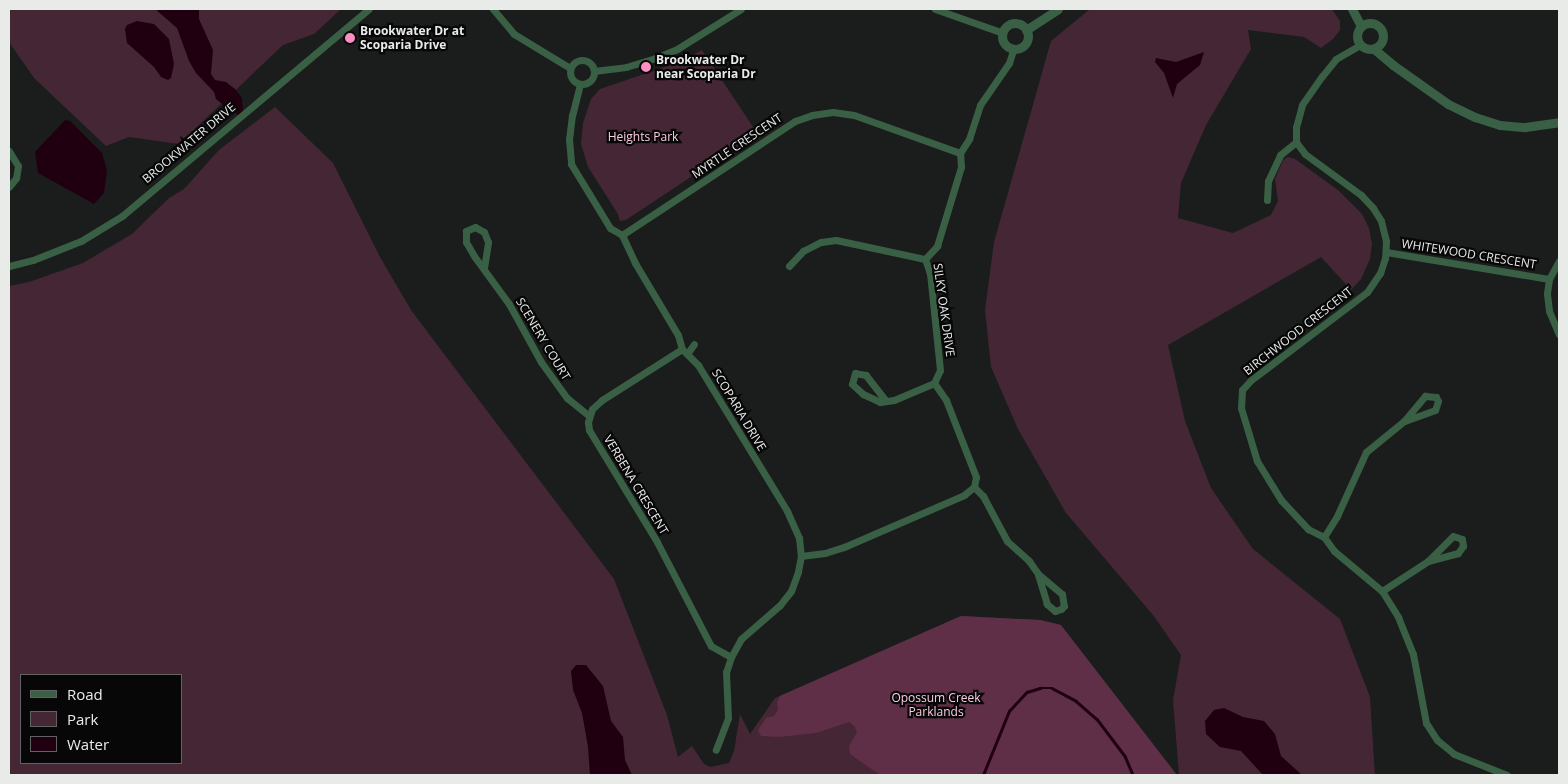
<!DOCTYPE html>
<style>
body{margin:0}
#map{position:relative;width:1568px;height:784px;overflow:hidden;background:#1a1d1b;font-family:"Open Sans",sans-serif}
div>[style]{position:absolute}
[style*='--x']{left:calc(var(--x)*1px);top:calc(var(--y)*1px);width:calc(var(--w)*1px);rotate:calc(var(--a)*1deg)}
.green>*{inset:0;background:#452634}
.forest>*{inset:0;background:#5e2f46}
.water>*{inset:0;background:#200010}
.stream>*{height:2.5px;margin:-1.25px;padding:0 1.25px;transform-origin:1.25px;border-radius:1.25px;background:#200010}
.minor>*{height:7px;margin:-3.5px;padding:0 3.5px;transform-origin:3.5px;border-radius:3.5px;background:#395f45}
.minor>.ring{margin:-3.5px;padding:0;box-sizing:content-box;background:none;border:7px solid #395f45;border-radius:50%}
.tertiary>*{height:9px;margin:-4.5px;padding:0 4.5px;transform-origin:4.5px;border-radius:4.5px;background:#395f45}
.tertiary>.ring{margin:-4.5px;padding:0;box-sizing:content-box;background:none;border:9px solid #395f45;border-radius:50%}
.dots>*{width:14px;height:14px;translate:-50% -50%;box-sizing:border-box;border:2px solid #060706;border-radius:50%}
span{translate:-50% -50%;white-space:nowrap;text-align:center;line-height:1.15;-webkit-text-stroke:4.5px #060706;paint-order:stroke}
.poi-label{font-size:12px;color:#e9ebe9;font-weight:700}
.left{translate:0 -50%;text-align:left}
.park-label{font-size:12px;color:#fccae0}
.street-label{font-size:12px;color:#e9ebe9}
.frame{position:absolute;inset:0;border:10px solid #e9ebe9;pointer-events:none}
.legend{position:absolute;left:20px;top:674px;width:162px;height:90px;box-sizing:border-box;background:#060706;border:1px solid #616261;margin:0;padding:6px 9px;list-style:none;font-size:15px;color:#e9ebe9}
.legend li{display:flex;align-items:center;gap:10px;height:25px}
.legend b{width:25px;border:1px solid #616261}
</style>
<div id="map">
<div class="green">
<div style="clip-path:polygon(9px 9px,341px 9px,314px 34px,283px 45px,179px 144px,129px 137px,106px 146px,34px 78px,9px 42px)"></div>
<div style="clip-path:polygon(1090px 9px,1332px 9px,1340px 21px,1340px 30px,1333px 39px,1321px 48px,1304px 37px,1248px 30px,1251px 49px,1206px 125px,1181px 183px,1178px 218px,1233px 233px,1271px 215px,1278px 201px,1275px 179px,1283px 160px,1288px 157px,1295px 159px,1338px 190px,1362px 214px,1369px 228px,1372px 244px,1370px 259px,1361px 279px,1351px 290px,1321px 257px,1168px 345px,1185px 421px,1211px 488px,1253px 549px,1340px 619px,1370px 697px,1375px 775px,1179px 775px,1173px 700px,1181px 655px,1153px 615px,1066px 513px,1018px 429px,991px 367px,985px 310px,994px 242px,1051px 41px)"></div>
<div style="clip-path:polygon(702px 50px,757px 133px,626px 220px,620px 221px,618px 214px,588px 167px,581px 144px,583px 123px,591px 99px,600px 89px,682px 61px)"></div>
<div style="clip-path:polygon(evenodd,275px 107px,333px 163px,380px 257px,411px 310px,614px 579px,667px 715px,678px 757px,692px 746px,704px 764px,710px 767px,729px 763px,734px 751px,740px 714px,750px 734px,775px 698px,961px 616px,1040px 620px,1061px 625px,983px 775px,9px 775px,9px 286px,29px 282px,83px 263px,132px 234px,169px 198px,184px 189px,219px 150px,275px 107px,21px 675px,181px 675px,181px 763px,21px 763px,21px 675px)"></div>
</div>
<div class="forest">
<div style="clip-path:polygon(961px 616px,1040px 620px,1061px 625px,1177px 775px,880px 775px,850px 754px,849px 746px,857px 732px,855px 727px,849px 722px,816px 733px,779px 737px,761px 736px,758px 730px,766px 718px,774px 716px,778px 710px,777px 702px,780px 696px)"></div>
</div>
<div class="water">
<div style="clip-path:polygon(155px 9px,199px 9px,199px 19px,213px 50px,211px 74px,215px 80px,226px 82px,235px 89px,242px 98px,243px 111px,239px 115px,229px 110px,216px 99px,214px 92px,196px 73px,189px 61px,177px 28px)"></div>
<div style="clip-path:polygon(137px 21px,154px 24px,169px 39px,174px 64px,171px 78px,168px 80px,161px 77px,154px 67px,127px 43px,125px 29px,127px 25px)"></div>
<div style="clip-path:polygon(1204px 52px,1200px 65px,1177px 84px,1173px 98px,1164px 73px,1155px 62px,1156px 58px,1176px 62px)"></div>
<div style="clip-path:polygon(65px 120px,70px 121px,102px 153px,107px 170px,104px 193px,94px 204px,38px 173px,35px 152px)"></div>
<div style="clip-path:polygon(576px 665px,586px 665px,603px 686px,611px 721px,623px 737px,625px 760px,632px 775px,590px 775px,588px 747px,582px 713px,573px 690px,571px 671px)"></div>
<div style="clip-path:polygon(1224px 708px,1243px 717px,1264px 721px,1275px 734px,1281px 756px,1302px 775px,1263px 775px,1241px 751px,1220px 747px,1206px 734px,1205px 721px,1214px 710px)"></div>
</div>
<div class="stream">
<div style="--x:983;--y:775;--w:69;--a:-67.9"></div>
<div style="--x:1009;--y:711;--w:26;--a:-47"></div>
<div style="--x:1027;--y:692;--w:14;--a:-17"></div>
<div style="--x:1040;--y:688;--w:12;--a:0"></div>
<div style="--x:1052;--y:688;--w:27;--a:28"></div>
<div style="--x:1076;--y:701;--w:28;--a:41"></div>
<div style="--x:1097;--y:719;--w:46;--a:52.9"></div>
<div style="--x:1125;--y:756;--w:21;--a:67"></div>
</div>
<div class="minor">
<div style="--x:493;--y:9;--w:33;--a:50"></div>
<div style="--x:514;--y:34;--w:66;--a:31.3"></div>
<div style="--x:935;--y:9;--w:72;--a:19.4"></div>
<div style="--x:1360;--y:45;--w:28;--a:150"></div>
<div style="--x:1336;--y:59;--w:22;--a:129"></div>
<div style="--x:1322;--y:76;--w:35;--a:125"></div>
<div style="--x:1302;--y:105;--w:23;--a:105"></div>
<div style="--x:1296;--y:127;--w:15;--a:90"></div>
<div style="--x:1296;--y:142;--w:15;--a:53"></div>
<div style="--x:1305;--y:154;--w:69;--a:36.2"></div>
<div style="--x:1361;--y:195;--w:18;--a:47"></div>
<div style="--x:1373;--y:208;--w:15;--a:58"></div>
<div style="--x:1381;--y:221;--w:21;--a:76"></div>
<div style="--x:1386;--y:241;--w:17;--a:93"></div>
<div style="--x:1385;--y:258;--w:16;--a:108"></div>
<div style="--x:1380;--y:273;--w:23;--a:124"></div>
<div style="--x:1367;--y:292;--w:146;--a:142.8"></div>
<div style="--x:1251;--y:380;--w:13;--a:132"></div>
<div style="--x:1242;--y:390;--w:18;--a:93"></div>
<div style="--x:1241;--y:408;--w:55;--a:73.2"></div>
<div style="--x:1257;--y:461;--w:46;--a:58.4"></div>
<div style="--x:1281;--y:500;--w:40;--a:47"></div>
<div style="--x:1308;--y:529;--w:18;--a:27"></div>
<div style="--x:1324;--y:537;--w:17;--a:54"></div>
<div style="--x:1334;--y:551;--w:62;--a:39.8"></div>
<div style="--x:1382;--y:591;--w:31;--a:58"></div>
<div style="--x:1398;--y:617;--w:40;--a:68"></div>
<div style="--x:1413;--y:654;--w:70;--a:79.3"></div>
<div style="--x:1426;--y:723;--w:20;--a:57"></div>
<div style="--x:1437;--y:740;--w:22;--a:39"></div>
<div style="--x:1454;--y:754;--w:57;--a:21.6"></div>
<div class="ring" style="left:570px;top:60px;width:17px;height:17px"></div>
<div style="--x:594;--y:71;--w:32;--a:-7"></div>
<div style="--x:626;--y:67;--w:30;--a:-17"></div>
<div style="--x:655;--y:58;--w:24;--a:-22"></div>
<div style="--x:677;--y:49;--w:75;--a:-32"></div>
<div style="--x:580;--y:84;--w:32;--a:104"></div>
<div style="--x:572;--y:115;--w:24;--a:97"></div>
<div style="--x:569;--y:139;--w:25;--a:85"></div>
<div style="--x:571;--y:164;--w:75;--a:58.6"></div>
<div style="--x:610;--y:228;--w:14;--a:30"></div>
<div style="--x:622;--y:235;--w:31;--a:65"></div>
<div style="--x:635;--y:263;--w:84;--a:59.2"></div>
<div style="--x:678;--y:335;--w:15;--a:74"></div>
<div style="--x:682;--y:349;--w:23;--a:45"></div>
<div style="--x:698;--y:365;--w:171;--a:58.6"></div>
<div style="--x:787;--y:511;--w:30;--a:66"></div>
<div style="--x:799;--y:538;--w:18;--a:84"></div>
<div style="--x:801;--y:556;--w:16;--a:101"></div>
<div style="--x:798;--y:572;--w:20;--a:110"></div>
<div style="--x:791;--y:591;--w:18;--a:128"></div>
<div style="--x:780;--y:605;--w:52;--a:138.9"></div>
<div style="--x:741;--y:639;--w:21;--a:119"></div>
<div style="--x:731;--y:657;--w:16;--a:108"></div>
<div style="--x:726;--y:672;--w:46;--a:87.5"></div>
<div style="--x:728;--y:718;--w:34;--a:111"></div>
<div style="--x:9;--y:151;--w:17;--a:59"></div>
<div style="--x:18;--y:166;--w:12;--a:99"></div>
<div style="--x:16;--y:178;--w:11;--a:128"></div>
<div style="--x:1267;--y:200;--w:19;--a:-87"></div>
<div style="--x:1268;--y:181;--w:29;--a:-65"></div>
<div style="--x:1280;--y:155;--w:21;--a:-39"></div>
<div style="--x:622;--y:235;--w:207;--a:-33.4"></div>
<div style="--x:795;--y:121;--w:18;--a:-19"></div>
<div style="--x:812;--y:115;--w:21;--a:-8"></div>
<div style="--x:833;--y:112;--w:21;--a:8"></div>
<div style="--x:854;--y:115;--w:113;--a:19.7"></div>
<div style="--x:1386;--y:252;--w:165;--a:9.4"></div>
<div style="--x:1559;--y:261;--w:21;--a:119"></div>
<div style="--x:1549;--y:279;--w:15;--a:98"></div>
<div style="--x:1547;--y:294;--w:17;--a:83"></div>
<div style="--x:1549;--y:311;--w:25;--a:67"></div>
<div style="--x:9;--y:266;--w:25;--a:-14"></div>
<div style="--x:33;--y:260;--w:52;--a:-21.6"></div>
<div style="--x:81;--y:241;--w:48;--a:-31.4"></div>
<div style="--x:122;--y:216;--w:322;--a:-40"></div>
<div style="--x:789;--y:266;--w:21;--a:-47"></div>
<div style="--x:803;--y:251;--w:20;--a:-27"></div>
<div style="--x:821;--y:242;--w:15;--a:-8"></div>
<div style="--x:836;--y:240;--w:91;--a:12.1"></div>
<div style="--x:484;--y:268;--w:26;--a:-81"></div>
<div style="--x:488;--y:242;--w:11;--a:-112"></div>
<div style="--x:484;--y:232;--w:10;--a:-151"></div>
<div style="--x:475;--y:227;--w:10;--a:156"></div>
<div style="--x:466;--y:231;--w:11;--a:90"></div>
<div style="--x:466;--y:242;--w:16;--a:60"></div>
<div style="--x:474;--y:256;--w:59;--a:53.9"></div>
<div style="--x:509;--y:304;--w:66;--a:61.1"></div>
<div style="--x:541;--y:362;--w:44;--a:54.2"></div>
<div style="--x:567;--y:398;--w:28;--a:39"></div>
<div style="--x:682;--y:349;--w:95;--a:147.5"></div>
<div style="--x:602;--y:400;--w:13;--a:138"></div>
<div style="--x:592;--y:409;--w:14;--a:107"></div>
<div style="--x:588;--y:422;--w:8;--a:83"></div>
<div style="--x:589;--y:430;--w:131;--a:58.7"></div>
<div style="--x:657;--y:542;--w:117;--a:62.6"></div>
<div style="--x:711;--y:646;--w:23;--a:29"></div>
<div style="--x:687;--y:354;--w:12;--a:-55"></div>
<div style="--x:886;--y:401;--w:33;--a:-128"></div>
<div style="--x:866;--y:375;--w:11;--a:-170"></div>
<div style="--x:855;--y:373;--w:11;--a:105"></div>
<div style="--x:852;--y:384;--w:15;--a:42"></div>
<div style="--x:863;--y:394;--w:19;--a:25"></div>
<div style="--x:880;--y:402;--w:14;--a:-8"></div>
<div style="--x:894;--y:400;--w:43;--a:-23"></div>
<div style="--x:974;--y:487;--w:13;--a:45"></div>
<div style="--x:983;--y:496;--w:51;--a:61.9"></div>
<div style="--x:1007;--y:541;--w:30;--a:42"></div>
<div style="--x:1029;--y:561;--w:16;--a:55"></div>
<div style="--x:1038;--y:574;--w:31;--a:40"></div>
<div style="--x:1062;--y:594;--w:12;--a:81"></div>
<div style="--x:1064;--y:606;--w:4;--a:135"></div>
<div style="--x:1061;--y:609;--w:6;--a:162"></div>
<div style="--x:1055;--y:611;--w:11;--a:-139"></div>
<div style="--x:1047;--y:604;--w:31;--a:-107"></div>
<div style="--x:1324;--y:537;--w:25;--a:-58"></div>
<div style="--x:1337;--y:516;--w:70;--a:-65.6"></div>
<div style="--x:1366;--y:452;--w:49;--a:-39.2"></div>
<div style="--x:1404;--y:421;--w:33;--a:-50"></div>
<div style="--x:1425;--y:396;--w:11;--a:5"></div>
<div style="--x:1436;--y:397;--w:4;--a:63"></div>
<div style="--x:1438;--y:401;--w:9;--a:108"></div>
<div style="--x:1435;--y:410;--w:33;--a:160"></div>
<div style="--x:801;--y:556;--w:24;--a:-7"></div>
<div style="--x:825;--y:553;--w:20;--a:-18"></div>
<div style="--x:844;--y:547;--w:131;--a:-23.4"></div>
<div style="--x:964;--y:495;--w:13;--a:-39"></div>
<div style="--x:974;--y:487;--w:10;--a:-79"></div>
<div style="--x:976;--y:477;--w:83;--a:-111.3"></div>
<div style="--x:946;--y:400;--w:21;--a:-125"></div>
<div style="--x:934;--y:383;--w:14;--a:-65"></div>
<div style="--x:940;--y:370;--w:97;--a:-95.9"></div>
<div style="--x:930;--y:274;--w:16;--a:-108"></div>
<div style="--x:925;--y:259;--w:18;--a:-47"></div>
<div style="--x:937;--y:246;--w:83;--a:-73.1"></div>
<div style="--x:961;--y:167;--w:14;--a:-94"></div>
<div style="--x:960;--y:153;--w:17;--a:-57"></div>
<div style="--x:969;--y:139;--w:36;--a:-72"></div>
<div style="--x:980;--y:105;--w:51;--a:-55.4"></div>
<div style="--x:1009;--y:63;--w:16;--a:-72"></div>
<div style="--x:1382;--y:591;--w:55;--a:-33.1"></div>
<div style="--x:1428;--y:561;--w:35;--a:-45"></div>
<div style="--x:1453;--y:536;--w:9;--a:18"></div>
<div style="--x:1462;--y:539;--w:7;--a:82"></div>
<div style="--x:1463;--y:546;--w:9;--a:126"></div>
<div style="--x:1458;--y:553;--w:31;--a:165"></div>
</div>
<div class="tertiary">
<div style="--x:1352;--y:9;--w:19;--a:62"></div>
<div class="ring" style="left:1357px;top:23px;width:17px;height:17px"></div>
<div class="ring" style="left:1002px;top:23px;width:17px;height:17px"></div>
<div style="--x:1026;--y:30;--w:38;--a:-33"></div>
<div style="--x:1374;--y:49;--w:25;--a:40"></div>
<div style="--x:1393;--y:65;--w:67;--a:35.3"></div>
<div style="--x:1448;--y:104;--w:30;--a:26"></div>
<div style="--x:1475;--y:117;--w:26;--a:18"></div>
<div style="--x:1500;--y:125;--w:25;--a:5"></div>
<div style="--x:1525;--y:127;--w:34;--a:-8"></div>
</div>
<div class="dots">
<div style="left:350px;top:38px;background:#fb8fc3"></div>
<div style="left:646px;top:67px;background:#fb8fc3"></div>
</div>
<div class="poi-label">
<span class="left" style="left:360px;top:38px">Brookwater Dr at<br>Scoparia Drive</span>
<span class="left" style="left:656px;top:67px">Brookwater Dr<br>near Scoparia Dr</span>
</div>
<div class="park-label">
<span style="left:643px;top:137px">Heights Park</span>
<span style="left:936px;top:705px">Opossum Creek<br>Parklands</span>
</div>
<div class="street-label">
<span style="left:189px;top:143px;rotate:-40deg">BROOKWATER DRIVE</span>
<span style="left:737px;top:146px;rotate:-34deg">MYRTLE CRESCENT</span>
<span style="left:1469px;top:254px;rotate:9deg">WHITEWOOD CRESCENT</span>
<span style="left:944px;top:310px;rotate:82deg">SILKY OAK DRIVE</span>
<span style="left:1298px;top:331px;rotate:-38deg">BIRCHWOOD CRESCENT</span>
<span style="left:543px;top:339px;rotate:59deg">SCENERY COURT</span>
<span style="left:739px;top:410px;rotate:59deg">SCOPARIA DRIVE</span>
<span style="left:636px;top:485px;rotate:59deg">VERBENA CRESCENT</span>
</div>
<div class="frame"></div>
<ul class="legend">
<li><b style="height:6px;background:#395f45"></b>Road</li>
<li><b style="height:14px;background:#452634"></b>Park</li>
<li><b style="height:14px;background:#200010"></b>Water</li>
</ul>
</div>
